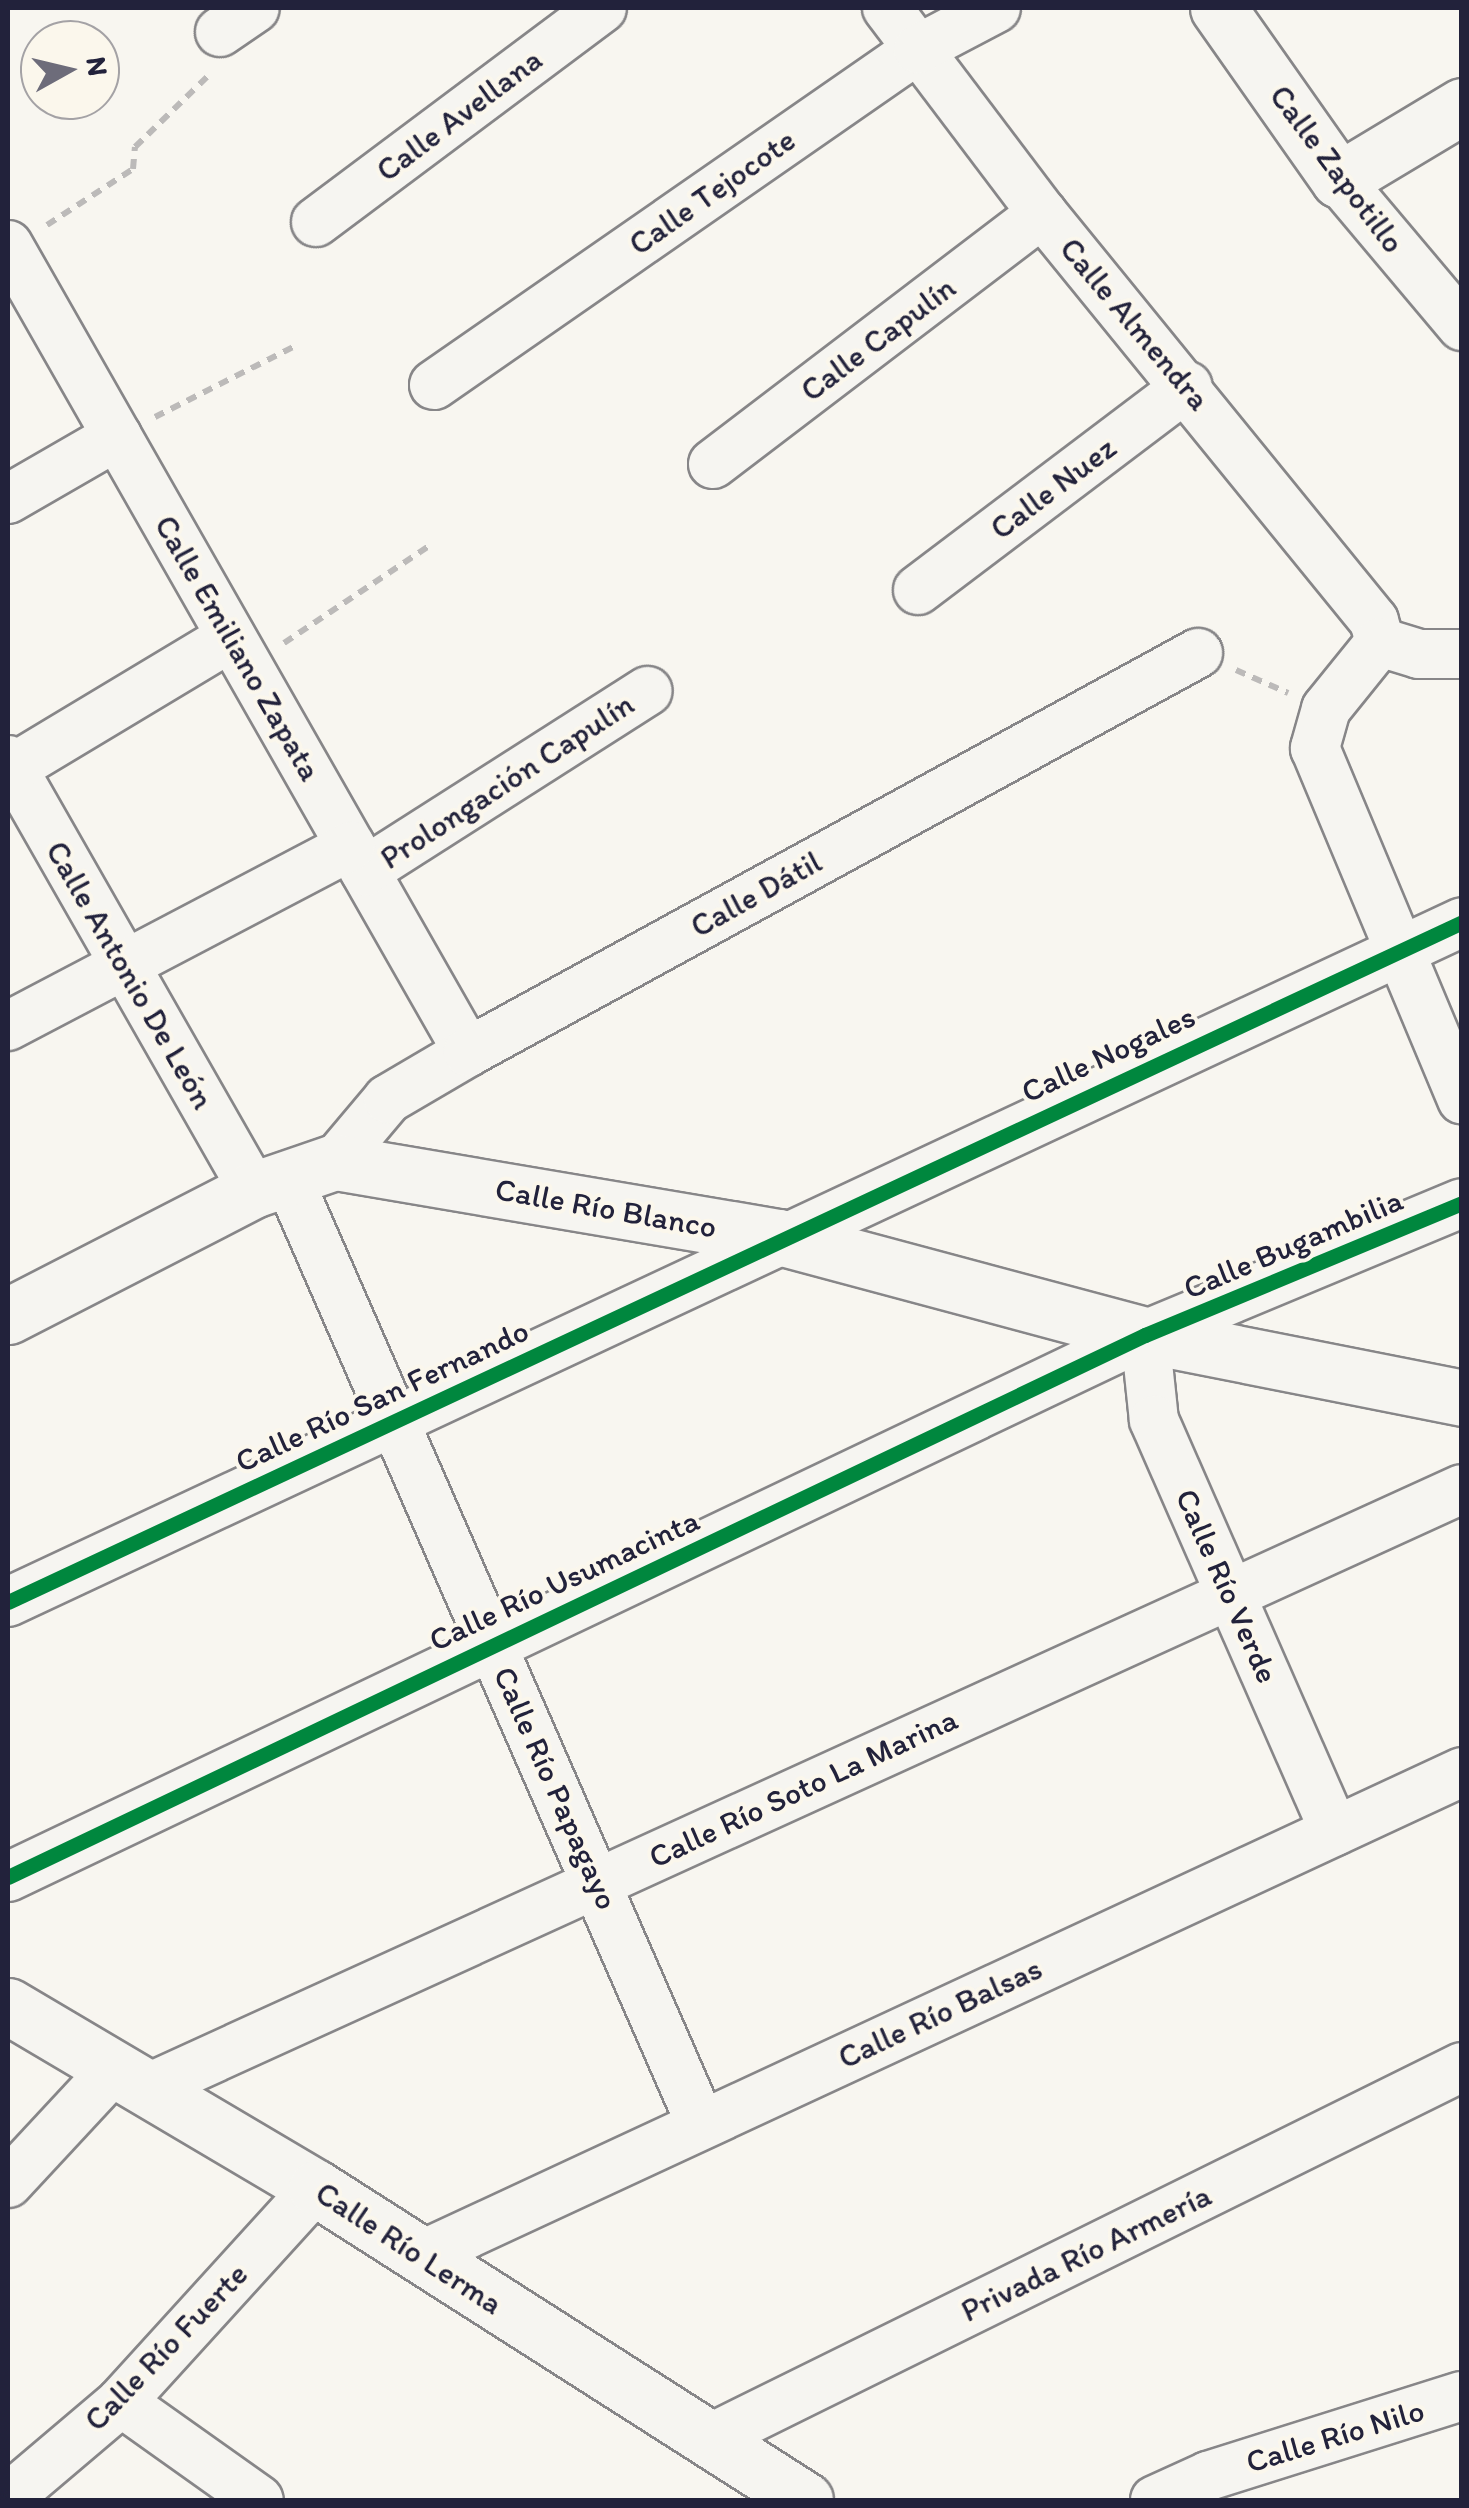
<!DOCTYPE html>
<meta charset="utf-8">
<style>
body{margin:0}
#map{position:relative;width:1469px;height:2508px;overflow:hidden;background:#f8f6f0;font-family:Itim,sans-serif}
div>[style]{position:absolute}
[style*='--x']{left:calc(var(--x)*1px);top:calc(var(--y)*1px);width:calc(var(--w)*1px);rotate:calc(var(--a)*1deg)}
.path>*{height:6px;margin-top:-3px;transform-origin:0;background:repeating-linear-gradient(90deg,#bcbab9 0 10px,transparent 0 18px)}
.roads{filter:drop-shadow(2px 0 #878688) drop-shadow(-2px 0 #878688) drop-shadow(0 2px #878688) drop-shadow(0 -2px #878688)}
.minor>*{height:48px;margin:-24px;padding:0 24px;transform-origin:24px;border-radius:24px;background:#f6f5f1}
.tertiary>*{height:55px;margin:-27.5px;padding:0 27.5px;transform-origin:27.5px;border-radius:27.5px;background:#f6f5f1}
.cycleway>*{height:15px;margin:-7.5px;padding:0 7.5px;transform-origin:7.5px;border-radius:7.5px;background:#00873e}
span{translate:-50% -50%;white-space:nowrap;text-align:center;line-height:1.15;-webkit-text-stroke:8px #fbf7ec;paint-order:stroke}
.street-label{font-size:32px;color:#22223b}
.frame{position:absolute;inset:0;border:10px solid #22223b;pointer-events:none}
.north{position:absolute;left:20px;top:20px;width:100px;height:100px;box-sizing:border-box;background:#fbf7ec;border:2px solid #a4a2a5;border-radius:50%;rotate:82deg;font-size:28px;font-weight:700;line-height:40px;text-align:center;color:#22223b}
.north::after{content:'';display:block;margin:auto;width:35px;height:45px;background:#6d6c7a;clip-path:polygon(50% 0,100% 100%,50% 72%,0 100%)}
</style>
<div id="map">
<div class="path">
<div style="--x:47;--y:225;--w:103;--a:-33.1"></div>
<div style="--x:133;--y:169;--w:22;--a:-85"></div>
<div style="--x:135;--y:147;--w:103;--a:-44.2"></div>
<div style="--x:155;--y:417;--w:159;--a:-26.9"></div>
<div style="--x:284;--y:643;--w:178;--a:-33.8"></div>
<div style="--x:1236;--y:670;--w:57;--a:23.9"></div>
</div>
<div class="roads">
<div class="minor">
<div style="--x:887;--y:8;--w:257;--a:52.9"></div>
<div style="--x:1042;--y:213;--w:526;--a:50.86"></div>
<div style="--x:1374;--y:621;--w:22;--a:74"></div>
<div style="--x:220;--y:32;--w:42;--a:-34.4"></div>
<div style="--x:1339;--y:180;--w:191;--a:49.9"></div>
<div style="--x:316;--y:222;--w:357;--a:-36.8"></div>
<div style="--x:8;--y:245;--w:929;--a:60.32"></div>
<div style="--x:434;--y:385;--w:589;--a:-34.77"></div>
<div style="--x:918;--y:49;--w:88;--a:-27.7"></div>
<div style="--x:713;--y:464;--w:414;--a:-37.3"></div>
<div style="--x:8;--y:499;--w:126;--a:-30"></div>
<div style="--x:918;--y:590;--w:338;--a:-37.1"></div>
<div style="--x:1380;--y:642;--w:86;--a:128.9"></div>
<div style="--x:1326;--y:709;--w:41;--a:105.8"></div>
<div style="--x:1315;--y:748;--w:381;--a:67.3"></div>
<div style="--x:1380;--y:642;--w:41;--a:17.1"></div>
<div style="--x:1419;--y:654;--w:43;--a:0"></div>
<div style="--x:8;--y:760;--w:495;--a:60.3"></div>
<div style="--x:8;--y:771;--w:260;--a:-31"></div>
<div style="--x:365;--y:871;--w:335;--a:-32.5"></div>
<div style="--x:8;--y:1026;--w:387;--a:-27.7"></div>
<div style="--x:335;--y:1162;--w:82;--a:-49.9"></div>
<div style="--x:388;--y:1099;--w:93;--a:-30.4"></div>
<div style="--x:468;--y:1052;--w:832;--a:-28.66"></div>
<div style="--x:288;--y:1178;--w:1032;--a:66.42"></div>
<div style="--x:1145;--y:1335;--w:85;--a:84"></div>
<div style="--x:1154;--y:1420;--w:449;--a:66.3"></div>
<div style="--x:8;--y:1602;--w:1605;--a:-25.06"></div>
<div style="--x:8;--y:1877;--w:1260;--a:-25.49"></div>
<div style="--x:1145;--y:1335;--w:343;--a:-22.6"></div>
<div style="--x:146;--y:2089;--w:1446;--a:-24.51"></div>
<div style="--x:8;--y:2183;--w:156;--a:-47.1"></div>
<div style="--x:420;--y:2256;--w:1149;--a:-24.91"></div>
<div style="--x:121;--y:2402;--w:169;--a:35.4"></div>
<div style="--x:711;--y:2438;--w:838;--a:-26.29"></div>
<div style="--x:8;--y:2498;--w:148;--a:-40.3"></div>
<div style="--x:121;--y:2402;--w:290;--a:-47.7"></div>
<div style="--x:1155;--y:2500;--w:58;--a:-24.4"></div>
<div style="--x:1208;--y:2476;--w:266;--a:-17.5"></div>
</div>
<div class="tertiary">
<div style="--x:1218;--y:8;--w:210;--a:54.9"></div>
<div style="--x:1339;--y:180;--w:144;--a:-31"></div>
<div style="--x:8;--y:1316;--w:276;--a:-27.2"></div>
<div style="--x:253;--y:1190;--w:87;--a:-18.9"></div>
<div style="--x:335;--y:1162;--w:450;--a:9.6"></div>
<div style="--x:779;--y:1237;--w:379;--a:15"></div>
<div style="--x:1145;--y:1335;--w:323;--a:11.2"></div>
<div style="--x:8;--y:2006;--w:358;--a:30.6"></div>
<div style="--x:316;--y:2188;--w:580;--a:32.54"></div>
</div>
</div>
<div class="cycleway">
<div style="--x:8;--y:1602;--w:1605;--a:-25.06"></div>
<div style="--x:8;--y:1877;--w:1260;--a:-25.49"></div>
<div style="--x:1145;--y:1335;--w:343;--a:-22.6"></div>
</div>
<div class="street-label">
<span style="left:459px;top:115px;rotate:-37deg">Calle Avellana</span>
<span style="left:1337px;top:169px;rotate:53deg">Calle Zapotillo</span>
<span style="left:712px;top:192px;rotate:-35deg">Calle Tejocote</span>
<span style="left:1135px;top:324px;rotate:50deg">Calle Almendra</span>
<span style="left:878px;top:339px;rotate:-37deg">Calle Capulín</span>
<span style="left:1053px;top:488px;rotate:-37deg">Calle Nuez</span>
<span style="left:238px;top:648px;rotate:60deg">Calle Emiliano Zapata</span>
<span style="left:507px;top:781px;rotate:-33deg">Prolongación Capulín</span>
<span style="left:756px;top:894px;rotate:-29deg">Calle Dátil</span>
<span style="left:130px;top:975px;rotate:60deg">Calle Antonio De León</span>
<span style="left:1108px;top:1054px;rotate:-25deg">Calle Nogales</span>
<span style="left:606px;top:1208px;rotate:10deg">Calle Río Blanco</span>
<span style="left:1293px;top:1244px;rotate:-23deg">Calle Bugambilia</span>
<span style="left:382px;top:1396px;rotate:-25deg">Calle Río San Fernando</span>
<span style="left:564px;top:1580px;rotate:-25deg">Calle Río Usumacinta</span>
<span style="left:1227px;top:1586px;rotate:66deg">Calle Río Verde</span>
<span style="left:556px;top:1788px;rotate:66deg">Calle Río Papagayo</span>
<span style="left:803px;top:1788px;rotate:-25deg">Calle Río Soto La Marina</span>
<span style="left:940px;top:2013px;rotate:-25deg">Calle Río Balsas</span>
<span style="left:409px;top:2248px;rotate:33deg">Calle Río Lerma</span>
<span style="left:1086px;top:2253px;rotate:-26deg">Privada Río Armería</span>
<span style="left:166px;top:2347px;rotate:-46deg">Calle Río Fuerte</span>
<span style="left:1335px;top:2436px;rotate:-17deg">Calle Río Nilo</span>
</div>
<div class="frame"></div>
<div class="north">N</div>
</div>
